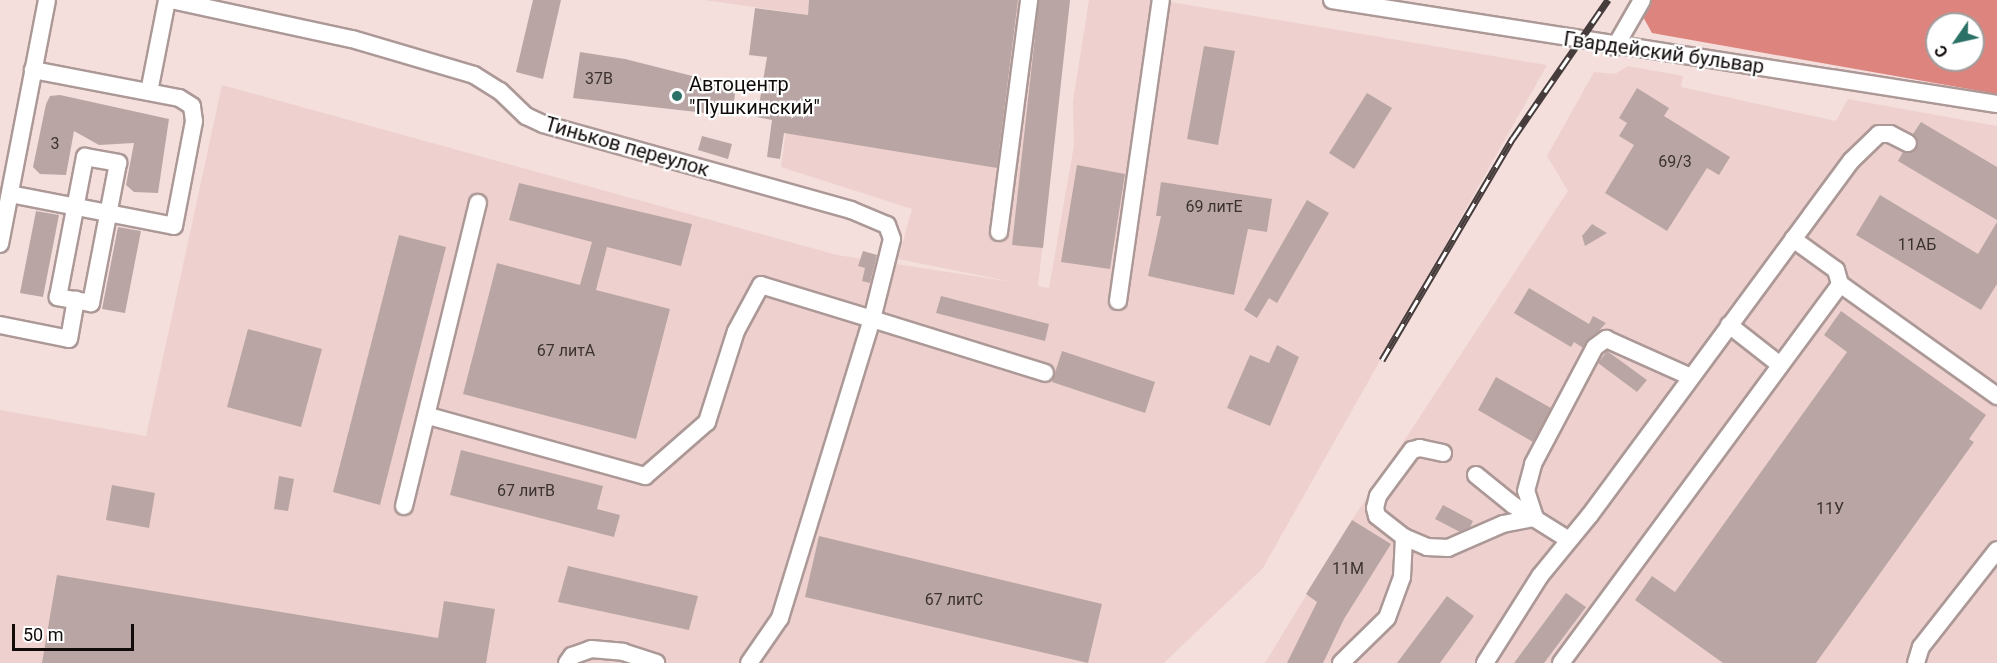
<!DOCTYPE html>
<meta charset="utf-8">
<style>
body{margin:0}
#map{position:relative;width:1997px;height:663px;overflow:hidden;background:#f4dfdd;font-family:Roboto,sans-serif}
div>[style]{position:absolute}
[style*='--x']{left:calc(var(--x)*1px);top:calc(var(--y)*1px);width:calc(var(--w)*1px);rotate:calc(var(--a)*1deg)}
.built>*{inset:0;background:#eed1ce}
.forest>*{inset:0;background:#dd847e}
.building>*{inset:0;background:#b9a6a4}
.roads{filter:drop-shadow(2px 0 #ac9997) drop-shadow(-2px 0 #ac9997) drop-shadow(0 2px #ac9997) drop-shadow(0 -2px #ac9997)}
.minor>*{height:16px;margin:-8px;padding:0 8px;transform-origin:8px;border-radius:8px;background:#fff}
.rail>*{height:7px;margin-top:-3.5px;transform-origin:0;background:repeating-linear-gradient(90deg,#fff 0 14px,#453c3b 0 28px);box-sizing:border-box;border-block:2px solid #453c3b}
.dots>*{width:16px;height:16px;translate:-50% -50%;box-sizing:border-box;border:3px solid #fff;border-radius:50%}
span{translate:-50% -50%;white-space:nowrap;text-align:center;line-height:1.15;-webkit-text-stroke:4.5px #fff;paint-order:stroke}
.number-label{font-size:16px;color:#3b3230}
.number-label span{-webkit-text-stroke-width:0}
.street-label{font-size:20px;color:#110b0a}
.poi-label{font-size:20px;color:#110b0a}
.left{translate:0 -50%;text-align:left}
.north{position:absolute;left:1925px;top:12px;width:60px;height:60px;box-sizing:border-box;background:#fff;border:2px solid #a09d9d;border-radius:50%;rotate:236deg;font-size:16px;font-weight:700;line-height:24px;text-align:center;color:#110b0a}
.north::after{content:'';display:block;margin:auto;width:21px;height:27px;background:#2c7167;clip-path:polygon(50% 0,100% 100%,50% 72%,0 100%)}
.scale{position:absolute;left:12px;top:624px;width:122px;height:27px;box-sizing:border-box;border:3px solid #110b0a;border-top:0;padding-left:8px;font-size:18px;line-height:21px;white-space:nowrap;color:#110b0a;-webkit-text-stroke:4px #fff;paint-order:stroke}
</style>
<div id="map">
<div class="built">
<div style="clip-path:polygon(704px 0,1070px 0,1038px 286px,1049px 288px,1074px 145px,1073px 101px,1089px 0,1159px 0,1547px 65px,1263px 568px,1164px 663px,0 663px,0 410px,146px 436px,222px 85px,837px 255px,1013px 282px,898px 259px,912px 209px,781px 167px,802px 14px)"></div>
<div style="clip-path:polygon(1628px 66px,1683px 76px,1681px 87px,1836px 121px,1848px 99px,1997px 126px,1997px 663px,1265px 663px,1352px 520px,1568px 191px,1547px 156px,1594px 72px,1615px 74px)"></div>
</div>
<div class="forest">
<div style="clip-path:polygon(evenodd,1651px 0,1997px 0,1997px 94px,1652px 33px,1642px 15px,1651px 0,1937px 24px,1973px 24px,1973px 60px,1937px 60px,1937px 24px)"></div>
</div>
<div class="building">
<div style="clip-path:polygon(533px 0,561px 0,543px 79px,516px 72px)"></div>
<div style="clip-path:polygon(809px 0,1018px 0,997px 168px,784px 133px,780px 159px,767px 157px,772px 120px,757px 117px,767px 57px,749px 55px,755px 8px,808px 15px)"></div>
<div style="clip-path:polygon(1039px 0,1070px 0,1043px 248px,1012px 245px)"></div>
<div style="clip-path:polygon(1204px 46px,1235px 51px,1218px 145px,1187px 139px)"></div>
<div style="clip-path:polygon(580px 52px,625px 59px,736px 87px,732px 116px,573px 98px)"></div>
<div style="clip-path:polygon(1637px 88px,1669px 108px,1664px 116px,1730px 157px,1719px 175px,1707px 168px,1667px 231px,1605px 193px,1634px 145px,1619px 136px,1627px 123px,1619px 118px)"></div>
<div style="clip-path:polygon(1367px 93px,1392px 108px,1354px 169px,1329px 153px)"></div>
<div style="clip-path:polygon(60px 95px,169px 119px,158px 193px,134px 192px,126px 185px,134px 143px,99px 145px,74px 131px,66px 175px,40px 174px,33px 167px,46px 104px,50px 96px)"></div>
<div style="clip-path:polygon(1921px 122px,1997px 167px,1997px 220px,1898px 161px,1903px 152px,1917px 148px,1913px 134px)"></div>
<div style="clip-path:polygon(702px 136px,732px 144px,728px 159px,698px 150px)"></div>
<div style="clip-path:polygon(1077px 165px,1125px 174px,1110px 269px,1061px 262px)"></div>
<div style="clip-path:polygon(1161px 182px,1272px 199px,1267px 232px,1248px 229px,1234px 295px,1148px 276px,1161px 216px,1156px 216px)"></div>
<div style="clip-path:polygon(519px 183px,692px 224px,681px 266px,607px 247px,596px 290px,670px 309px,636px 439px,463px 394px,497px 263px,580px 285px,592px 242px,509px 220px)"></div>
<div style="clip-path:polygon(1880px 195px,1978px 254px,1997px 222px,1997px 284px,1981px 310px,1856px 235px)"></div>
<div style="clip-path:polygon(1307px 200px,1329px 213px,1277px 303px,1269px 298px,1257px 318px,1244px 310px)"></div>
<div style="clip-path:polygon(36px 211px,59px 215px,43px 297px,20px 293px)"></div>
<div style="clip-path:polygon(1592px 224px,1607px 233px,1585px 246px,1582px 236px)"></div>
<div style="clip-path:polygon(118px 227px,141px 231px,125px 313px,102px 309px)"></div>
<div style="clip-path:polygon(399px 235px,446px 247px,380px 505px,333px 492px)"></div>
<div style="clip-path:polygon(863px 251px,877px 255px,870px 283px,862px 281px,865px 268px,858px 266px)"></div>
<div style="clip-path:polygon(1529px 288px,1589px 324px,1593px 316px,1606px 323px,1583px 348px,1574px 342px,1571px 347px,1514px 313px)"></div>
<div style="clip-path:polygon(941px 296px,1049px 324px,1045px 341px,936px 313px)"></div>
<div style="clip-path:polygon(1841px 311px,1986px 415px,1969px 439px,1974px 442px,1816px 663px,1723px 663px,1635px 600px,1652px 576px,1675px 592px,1847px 352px,1824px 335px)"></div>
<div style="clip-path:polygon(248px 329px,322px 349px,301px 427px,227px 407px)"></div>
<div style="clip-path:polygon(1277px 345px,1299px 357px,1270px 426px,1227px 408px,1250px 355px,1269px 363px)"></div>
<div style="clip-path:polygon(1062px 351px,1155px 382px,1145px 413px,1052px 382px)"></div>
<div style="clip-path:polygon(1607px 351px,1647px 380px,1637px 392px,1598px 363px)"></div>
<div style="clip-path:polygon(1496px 377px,1551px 408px,1533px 442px,1478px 410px)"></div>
<div style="clip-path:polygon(461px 450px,603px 486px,597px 509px,620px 515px,614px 537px,450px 495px)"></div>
<div style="clip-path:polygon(279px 476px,294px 479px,288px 511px,274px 509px)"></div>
<div style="clip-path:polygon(112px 485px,155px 493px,149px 528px,106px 520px)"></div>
<div style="clip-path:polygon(1443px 505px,1473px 521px,1470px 527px,1460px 532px,1435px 519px)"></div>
<div style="clip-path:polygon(1352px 520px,1391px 544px,1344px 619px,1323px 663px,1287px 663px,1317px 602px,1306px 594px)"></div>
<div style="clip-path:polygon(819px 536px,1102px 604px,1088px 663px,805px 597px)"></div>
<div style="clip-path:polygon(568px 566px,698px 596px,689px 630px,558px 602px)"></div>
<div style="clip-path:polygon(57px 575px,438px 638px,444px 601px,495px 609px,486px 663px,42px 663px)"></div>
<div style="clip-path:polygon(1566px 593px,1586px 607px,1544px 663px,1514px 663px)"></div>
<div style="clip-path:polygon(1447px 596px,1474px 616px,1440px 663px,1397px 663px)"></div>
</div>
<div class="roads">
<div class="minor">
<div style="--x:171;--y:0;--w:185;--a:12.2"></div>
<div style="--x:352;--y:39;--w:127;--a:16.4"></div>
<div style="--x:474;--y:75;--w:31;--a:32"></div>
<div style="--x:500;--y:91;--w:36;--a:44"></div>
<div style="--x:526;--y:116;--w:19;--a:25"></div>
<div style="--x:543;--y:124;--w:320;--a:15.6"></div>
<div style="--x:851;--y:210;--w:39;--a:23"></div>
<div style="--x:887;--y:225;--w:15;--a:70"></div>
<div style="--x:892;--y:239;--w:82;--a:104"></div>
<div style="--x:872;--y:319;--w:116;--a:-163"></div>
<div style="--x:761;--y:285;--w:52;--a:118.5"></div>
<div style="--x:736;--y:331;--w:96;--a:107.7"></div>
<div style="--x:707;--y:422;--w:82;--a:138.9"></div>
<div style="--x:645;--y:476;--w:225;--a:-164.5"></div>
<div style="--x:1332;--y:0;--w:673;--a:8.89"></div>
<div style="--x:1615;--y:47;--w:54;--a:-60.1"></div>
<div style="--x:149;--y:92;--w:94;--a:-78.9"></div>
<div style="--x:85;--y:157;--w:34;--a:10"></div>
<div style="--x:118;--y:163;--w:143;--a:100.9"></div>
<div style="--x:91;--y:303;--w:34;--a:-170"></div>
<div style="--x:58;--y:297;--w:143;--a:-79.1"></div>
<div style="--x:10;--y:194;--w:167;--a:11"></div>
<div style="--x:174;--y:226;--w:107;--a:-79.2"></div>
<div style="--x:194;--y:121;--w:15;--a:-98"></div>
<div style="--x:192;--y:106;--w:15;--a:-148"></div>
<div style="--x:179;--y:98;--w:149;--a:-169.1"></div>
<div style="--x:999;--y:232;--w:234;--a:-82.6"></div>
<div style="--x:1793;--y:239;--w:53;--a:35.8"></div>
<div style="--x:1836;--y:270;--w:15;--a:74"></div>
<div style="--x:1840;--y:284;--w:193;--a:35.5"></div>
<div style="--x:0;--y:244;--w:248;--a:-79.1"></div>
<div style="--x:1118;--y:301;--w:304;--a:-81.9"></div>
<div style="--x:0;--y:325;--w:70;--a:11.5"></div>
<div style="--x:69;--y:339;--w:40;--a:-80"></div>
<div style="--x:1729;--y:325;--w:65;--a:38.1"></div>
<div style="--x:1443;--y:453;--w:24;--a:-168"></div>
<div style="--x:1420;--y:448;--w:8;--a:166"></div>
<div style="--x:1412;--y:450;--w:57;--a:126.5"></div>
<div style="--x:1378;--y:496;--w:12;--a:104"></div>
<div style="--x:1375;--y:508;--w:8;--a:76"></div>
<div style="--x:1377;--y:516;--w:34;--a:38"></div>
<div style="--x:1404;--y:537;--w:25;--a:23"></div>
<div style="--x:1427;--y:547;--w:21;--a:3"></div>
<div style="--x:1448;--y:548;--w:60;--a:-23.6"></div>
<div style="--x:1503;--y:524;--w:33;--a:-11"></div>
<div style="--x:1535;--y:518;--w:28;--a:-108"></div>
<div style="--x:1526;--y:491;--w:28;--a:-75"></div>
<div style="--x:1533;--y:464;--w:132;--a:-62.1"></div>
<div style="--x:1595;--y:347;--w:14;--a:-36"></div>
<div style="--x:1606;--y:339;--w:93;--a:24.1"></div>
<div style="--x:1476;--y:475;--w:48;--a:39"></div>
<div style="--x:1513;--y:505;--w:66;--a:32"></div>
<div style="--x:404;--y:506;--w:312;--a:-76.3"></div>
<div style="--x:567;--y:663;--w:9;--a:-54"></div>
<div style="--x:572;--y:656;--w:20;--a:-20"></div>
<div style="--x:591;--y:649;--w:32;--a:5"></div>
<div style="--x:623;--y:652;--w:35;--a:18"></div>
<div style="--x:749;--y:663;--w:55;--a:-55.4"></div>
<div style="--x:780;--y:618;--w:313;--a:-72.9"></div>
<div style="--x:872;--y:319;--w:181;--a:17.3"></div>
<div style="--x:1341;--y:663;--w:64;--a:-44.4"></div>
<div style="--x:1387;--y:618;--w:44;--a:-69.9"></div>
<div style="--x:1402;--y:577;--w:40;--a:-87.1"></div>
<div style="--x:1485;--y:663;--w:103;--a:-57.7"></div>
<div style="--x:1540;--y:576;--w:79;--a:-50.7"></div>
<div style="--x:1590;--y:515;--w:441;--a:-53.6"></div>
<div style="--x:1852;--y:160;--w:37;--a:-44"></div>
<div style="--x:1879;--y:134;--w:11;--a:0"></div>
<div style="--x:1890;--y:134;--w:20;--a:27"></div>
<div style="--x:1561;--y:663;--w:471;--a:-53.6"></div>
<div style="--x:1916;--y:663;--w:17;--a:-73"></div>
<div style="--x:1921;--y:647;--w:123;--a:-51.9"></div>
</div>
</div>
<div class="rail">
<div style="--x:1382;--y:360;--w:258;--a:-59.5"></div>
<div style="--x:1513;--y:138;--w:168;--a:-55.5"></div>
</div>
<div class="dots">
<div style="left:677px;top:96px;background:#2c7167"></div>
</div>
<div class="number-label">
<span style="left:599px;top:79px">37В</span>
<span style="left:55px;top:144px">3</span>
<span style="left:1675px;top:162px">69/3</span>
<span style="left:1214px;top:207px">69 литЕ</span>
<span style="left:1917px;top:245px">11АБ</span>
<span style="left:566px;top:351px">67 литА</span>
<span style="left:526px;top:491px">67 литВ</span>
<span style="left:1830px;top:509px">11У</span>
<span style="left:1348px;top:569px">11М</span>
<span style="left:954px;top:600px">67 литС</span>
</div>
<div class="street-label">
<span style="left:1664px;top:53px;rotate:8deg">Гвардейский бульвар</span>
<span style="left:627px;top:147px;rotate:16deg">Тиньков переулок</span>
</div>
<div class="poi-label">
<span class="left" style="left:689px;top:96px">Автоцентр<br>"Пушкинский"</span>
</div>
<div class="north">С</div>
<div class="scale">50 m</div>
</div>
